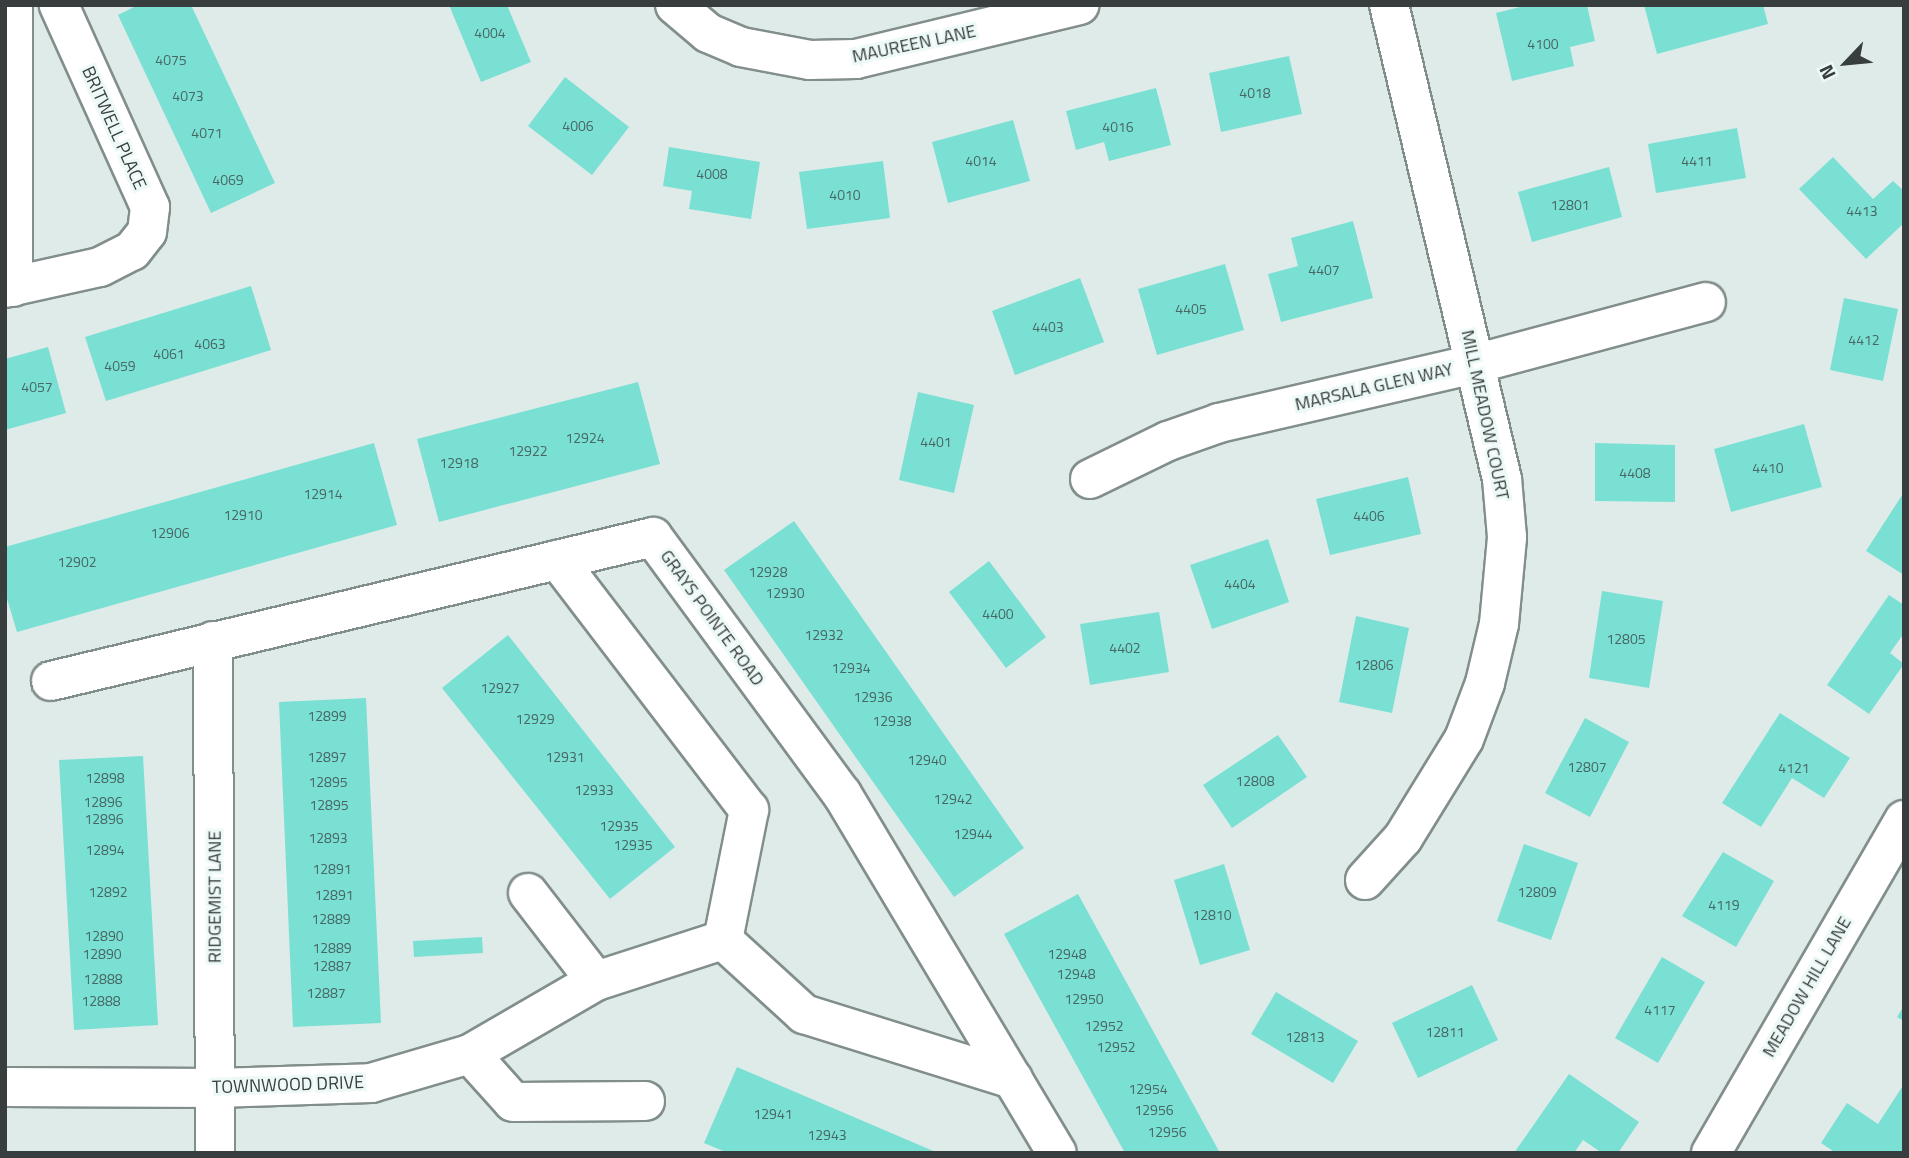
<!DOCTYPE html>
<style>
body{margin:0}
#map{position:relative;width:1909px;height:1158px;overflow:hidden;background:#dfebe9;font-family:"Titillium Web",sans-serif}
div>[style]{position:absolute}
[style*='--x']{left:calc(var(--x)*1px);top:calc(var(--y)*1px);width:calc(var(--w)*1px);rotate:calc(var(--a)*1deg)}
.building>*{inset:0;background:#7ae0d4}
.roads{filter:drop-shadow(2px 0 #828e8c) drop-shadow(-2px 0 #828e8c) drop-shadow(0 2px #828e8c) drop-shadow(0 -2px #828e8c)}
.minor>*{height:38px;margin:-19px;padding:0 19px;transform-origin:19px;border-radius:19px;background:#fff}
span{translate:-50% -50%;white-space:nowrap;text-align:center;line-height:1.15;-webkit-text-stroke:6px #ecf9f7;paint-order:stroke}
.number-label{font-size:14px;color:#486663}
.number-label span{-webkit-text-stroke-width:0}
.street-label{font-size:18px;color:#383d3d}
.frame{position:absolute;inset:0;border:7px solid #383d3d;pointer-events:none}
.north{position:absolute;left:1811px;top:28px;width:70px;height:70px;-webkit-text-stroke:5px #ecf9f7;paint-order:stroke;rotate:244deg;font-size:19px;font-weight:700;line-height:28px;text-align:center;color:#383d3d}
.north::after{content:'';display:block;margin:auto;width:24px;height:32px;background:#383d3d;clip-path:polygon(50% 0,100% 100%,50% 72%,0 100%)}
</style>
<div id="map">
<div class="building">
<div style="clip-path:polygon(138px 5px,191px 5px,275px 183px,211px 213px,118px 15px)"></div>
<div style="clip-path:polygon(449px 5px,507px 5px,531px 62px,481px 82px)"></div>
<div style="clip-path:polygon(1528px 5px,1587px 5px,1595px 41px,1570px 47px,1574px 66px,1512px 81px,1496px 13px)"></div>
<div style="clip-path:polygon(1644px 5px,1763px 5px,1768px 24px,1657px 54px)"></div>
<div style="clip-path:polygon(1289px 56px,1302px 114px,1221px 132px,1209px 73px)"></div>
<div style="clip-path:polygon(565px 77px,629px 127px,592px 175px,528px 126px)"></div>
<div style="clip-path:polygon(1156px 88px,1171px 145px,1109px 161px,1104px 142px,1076px 150px,1066px 111px)"></div>
<div style="clip-path:polygon(1013px 120px,1030px 181px,948px 203px,932px 142px)"></div>
<div style="clip-path:polygon(1737px 128px,1746px 178px,1656px 193px,1648px 144px)"></div>
<div style="clip-path:polygon(669px 147px,760px 162px,751px 219px,689px 209px,692px 191px,663px 186px)"></div>
<div style="clip-path:polygon(1833px 157px,1873px 199px,1893px 181px,1904px 191px,1904px 223px,1866px 259px,1799px 189px)"></div>
<div style="clip-path:polygon(883px 161px,890px 218px,807px 229px,799px 172px)"></div>
<div style="clip-path:polygon(1609px 167px,1622px 217px,1532px 242px,1518px 192px)"></div>
<div style="clip-path:polygon(1353px 221px,1373px 298px,1281px 322px,1268px 274px,1298px 266px,1291px 238px)"></div>
<div style="clip-path:polygon(1225px 264px,1244px 330px,1157px 355px,1138px 289px)"></div>
<div style="clip-path:polygon(1080px 278px,1104px 342px,1015px 375px,992px 311px)"></div>
<div style="clip-path:polygon(251px 286px,271px 350px,106px 401px,85px 337px)"></div>
<div style="clip-path:polygon(1844px 298px,1898px 309px,1883px 381px,1830px 370px)"></div>
<div style="clip-path:polygon(48px 347px,66px 413px,5px 430px,5px 359px)"></div>
<div style="clip-path:polygon(638px 382px,660px 464px,439px 522px,417px 439px)"></div>
<div style="clip-path:polygon(918px 392px,974px 405px,954px 493px,899px 480px)"></div>
<div style="clip-path:polygon(1804px 424px,1822px 487px,1731px 512px,1714px 449px)"></div>
<div style="clip-path:polygon(374px 443px,397px 525px,17px 632px,5px 592px,5px 547px)"></div>
<div style="clip-path:polygon(1595px 443px,1675px 445px,1675px 502px,1595px 501px)"></div>
<div style="clip-path:polygon(1408px 477px,1421px 534px,1330px 555px,1316px 499px)"></div>
<div style="clip-path:polygon(1904px 492px,1904px 575px,1866px 551px)"></div>
<div style="clip-path:polygon(794px 521px,1024px 848px,954px 897px,724px 570px)"></div>
<div style="clip-path:polygon(1268px 539px,1289px 602px,1212px 629px,1190px 565px)"></div>
<div style="clip-path:polygon(989px 561px,1046px 637px,1006px 668px,949px 592px)"></div>
<div style="clip-path:polygon(1602px 591px,1663px 601px,1649px 688px,1589px 678px)"></div>
<div style="clip-path:polygon(1889px 595px,1904px 605px,1904px 633px,1890px 653px,1904px 664px,1869px 714px,1827px 685px)"></div>
<div style="clip-path:polygon(1159px 612px,1169px 672px,1090px 685px,1080px 624px)"></div>
<div style="clip-path:polygon(1356px 616px,1409px 628px,1392px 713px,1339px 702px)"></div>
<div style="clip-path:polygon(508px 635px,675px 847px,610px 899px,442px 688px)"></div>
<div style="clip-path:polygon(366px 698px,381px 1023px,293px 1027px,279px 702px)"></div>
<div style="clip-path:polygon(1780px 713px,1850px 758px,1824px 798px,1792px 778px,1761px 827px,1722px 803px)"></div>
<div style="clip-path:polygon(1585px 718px,1629px 742px,1590px 817px,1545px 793px)"></div>
<div style="clip-path:polygon(1278px 735px,1307px 777px,1232px 828px,1203px 785px)"></div>
<div style="clip-path:polygon(143px 756px,158px 1025px,74px 1030px,59px 760px)"></div>
<div style="clip-path:polygon(1524px 844px,1578px 863px,1551px 940px,1497px 921px)"></div>
<div style="clip-path:polygon(1723px 852px,1774px 881px,1736px 947px,1682px 916px)"></div>
<div style="clip-path:polygon(1224px 864px,1250px 950px,1200px 965px,1174px 880px)"></div>
<div style="clip-path:polygon(1078px 894px,1220px 1153px,1125px 1153px,1004px 934px)"></div>
<div style="clip-path:polygon(482px 937px,483px 953px,414px 957px,413px 941px)"></div>
<div style="clip-path:polygon(1662px 957px,1705px 982px,1658px 1063px,1615px 1038px)"></div>
<div style="clip-path:polygon(1472px 985px,1498px 1040px,1418px 1078px,1392px 1023px)"></div>
<div style="clip-path:polygon(1276px 992px,1358px 1041px,1333px 1083px,1251px 1034px)"></div>
<div style="clip-path:polygon(1904px 1006px,1904px 1021px,1897px 1017px)"></div>
<div style="clip-path:polygon(737px 1067px,938px 1153px,728px 1153px,704px 1143px)"></div>
<div style="clip-path:polygon(1569px 1074px,1639px 1122px,1618px 1153px,1602px 1153px,1583px 1140px,1574px 1153px,1514px 1153px)"></div>
<div style="clip-path:polygon(1904px 1084px,1904px 1153px,1836px 1153px,1821px 1143px,1847px 1103px,1878px 1124px)"></div>
</div>
<div class="roads">
<div class="minor">
<div style="--x:13;--y:5;--w:282;--a:90"></div>
<div style="--x:675;--y:5;--w:43;--a:40.3"></div>
<div style="--x:708;--y:33;--w:36;--a:23"></div>
<div style="--x:741;--y:47;--w:70;--a:10.7"></div>
<div style="--x:810;--y:60;--w:46;--a:-1.2"></div>
<div style="--x:856;--y:59;--w:230;--a:-13.6"></div>
<div style="--x:5;--y:288;--w:97;--a:-12.5"></div>
<div style="--x:100;--y:267;--w:36;--a:-27"></div>
<div style="--x:132;--y:251;--w:24;--a:-52"></div>
<div style="--x:147;--y:232;--w:25;--a:-83"></div>
<div style="--x:150;--y:207;--w:222;--a:-114.3"></div>
<div style="--x:1090;--y:479;--w:87;--a:-26"></div>
<div style="--x:1168;--y:441;--w:54;--a:-19.4"></div>
<div style="--x:1219;--y:423;--w:263;--a:-13"></div>
<div style="--x:1475;--y:364;--w:239;--a:-15"></div>
<div style="--x:213;--y:641;--w:512;--a:89.78"></div>
<div style="--x:51;--y:681;--w:619;--a:-13.45"></div>
<div style="--x:653;--y:537;--w:319;--a:53.7"></div>
<div style="--x:842;--y:794;--w:418;--a:59.1"></div>
<div style="--x:1365;--y:880;--w:57;--a:-47.9"></div>
<div style="--x:1403;--y:838;--w:116;--a:-58.4"></div>
<div style="--x:1464;--y:739;--w:60;--a:-69.4"></div>
<div style="--x:1485;--y:683;--w:61;--a:-76.7"></div>
<div style="--x:1499;--y:624;--w:87;--a:-84.7"></div>
<div style="--x:1507;--y:537;--w:58;--a:-94.9"></div>
<div style="--x:1502;--y:479;--w:487;--a:-103.4"></div>
<div style="--x:528;--y:893;--w:111;--a:52.3"></div>
<div style="--x:723;--y:940;--w:110;--a:42.4"></div>
<div style="--x:804;--y:1014;--w:219;--a:17.3"></div>
<div style="--x:470;--y:1054;--w:64;--a:48.1"></div>
<div style="--x:513;--y:1102;--w:132;--a:-0.4"></div>
<div style="--x:5;--y:1087;--w:211;--a:0.3"></div>
<div style="--x:216;--y:1088;--w:155;--a:-1.8"></div>
<div style="--x:371;--y:1083;--w:103;--a:-16.3"></div>
<div style="--x:470;--y:1054;--w:146;--a:-30.1"></div>
<div style="--x:596;--y:981;--w:133;--a:-17.9"></div>
<div style="--x:723;--y:940;--w:133;--a:-78.7"></div>
<div style="--x:749;--y:810;--w:315;--a:-127.4"></div>
<div style="--x:1711;--y:1153;--w:385;--a:-59.9"></div>
</div>
</div>
<div class="number-label">
<span style="left:490px;top:33px">4004</span>
<span style="left:1543px;top:44px">4100</span>
<span style="left:171px;top:60px">4075</span>
<span style="left:1255px;top:93px">4018</span>
<span style="left:188px;top:96px">4073</span>
<span style="left:578px;top:126px">4006</span>
<span style="left:1118px;top:127px">4016</span>
<span style="left:207px;top:133px">4071</span>
<span style="left:981px;top:161px">4014</span>
<span style="left:1697px;top:161px">4411</span>
<span style="left:712px;top:174px">4008</span>
<span style="left:228px;top:180px">4069</span>
<span style="left:845px;top:195px">4010</span>
<span style="left:1570px;top:205px">12801</span>
<span style="left:1862px;top:211px">4413</span>
<span style="left:1324px;top:270px">4407</span>
<span style="left:1191px;top:309px">4405</span>
<span style="left:1048px;top:327px">4403</span>
<span style="left:1864px;top:340px">4412</span>
<span style="left:210px;top:344px">4063</span>
<span style="left:169px;top:354px">4061</span>
<span style="left:120px;top:366px">4059</span>
<span style="left:37px;top:387px">4057</span>
<span style="left:585px;top:438px">12924</span>
<span style="left:936px;top:442px">4401</span>
<span style="left:528px;top:451px">12922</span>
<span style="left:459px;top:463px">12918</span>
<span style="left:1768px;top:468px">4410</span>
<span style="left:1635px;top:473px">4408</span>
<span style="left:323px;top:494px">12914</span>
<span style="left:243px;top:515px">12910</span>
<span style="left:1369px;top:516px">4406</span>
<span style="left:170px;top:533px">12906</span>
<span style="left:77px;top:562px">12902</span>
<span style="left:768px;top:572px">12928</span>
<span style="left:1240px;top:584px">4404</span>
<span style="left:785px;top:593px">12930</span>
<span style="left:998px;top:614px">4400</span>
<span style="left:824px;top:635px">12932</span>
<span style="left:1626px;top:639px">12805</span>
<span style="left:1125px;top:648px">4402</span>
<span style="left:1374px;top:665px">12806</span>
<span style="left:851px;top:668px">12934</span>
<span style="left:500px;top:688px">12927</span>
<span style="left:873px;top:697px">12936</span>
<span style="left:327px;top:716px">12899</span>
<span style="left:535px;top:719px">12929</span>
<span style="left:892px;top:721px">12938</span>
<span style="left:327px;top:757px">12897</span>
<span style="left:565px;top:757px">12931</span>
<span style="left:927px;top:760px">12940</span>
<span style="left:1587px;top:767px">12807</span>
<span style="left:1794px;top:768px">4121</span>
<span style="left:105px;top:778px">12898</span>
<span style="left:1255px;top:781px">12808</span>
<span style="left:328px;top:782px">12895</span>
<span style="left:594px;top:790px">12933</span>
<span style="left:953px;top:799px">12942</span>
<span style="left:103px;top:802px">12896</span>
<span style="left:329px;top:805px">12895</span>
<span style="left:104px;top:819px">12896</span>
<span style="left:619px;top:826px">12935</span>
<span style="left:973px;top:834px">12944</span>
<span style="left:328px;top:838px">12893</span>
<span style="left:633px;top:845px">12935</span>
<span style="left:105px;top:850px">12894</span>
<span style="left:332px;top:869px">12891</span>
<span style="left:108px;top:892px">12892</span>
<span style="left:1537px;top:892px">12809</span>
<span style="left:334px;top:895px">12891</span>
<span style="left:1724px;top:905px">4119</span>
<span style="left:1212px;top:915px">12810</span>
<span style="left:331px;top:919px">12889</span>
<span style="left:104px;top:936px">12890</span>
<span style="left:332px;top:948px">12889</span>
<span style="left:102px;top:954px">12890</span>
<span style="left:1067px;top:954px">12948</span>
<span style="left:332px;top:966px">12887</span>
<span style="left:1076px;top:974px">12948</span>
<span style="left:103px;top:979px">12888</span>
<span style="left:326px;top:993px">12887</span>
<span style="left:1084px;top:999px">12950</span>
<span style="left:101px;top:1001px">12888</span>
<span style="left:1660px;top:1010px">4117</span>
<span style="left:1104px;top:1026px">12952</span>
<span style="left:1445px;top:1032px">12811</span>
<span style="left:1305px;top:1037px">12813</span>
<span style="left:1116px;top:1047px">12952</span>
<span style="left:1148px;top:1089px">12954</span>
<span style="left:1154px;top:1110px">12956</span>
<span style="left:773px;top:1114px">12941</span>
<span style="left:1167px;top:1132px">12956</span>
<span style="left:827px;top:1135px">12943</span>
</div>
<div class="street-label">
<span style="left:914px;top:44px;rotate:-12deg">MAUREEN LANE</span>
<span style="left:114px;top:128px;rotate:66deg">BRITWELL PLACE</span>
<span style="left:1374px;top:387px;rotate:-13deg">MARSALA GLEN WAY</span>
<span style="left:1485px;top:415px;rotate:78deg">MILL MEADOW COURT</span>
<span style="left:712px;top:618px;rotate:54deg">GRAYS POINTE ROAD</span>
<span style="left:215px;top:897px;rotate:-90deg">RIDGEMIST LANE</span>
<span style="left:1807px;top:987px;rotate:-60deg">MEADOW HILL LANE</span>
<span style="left:288px;top:1085px;rotate:-2deg">TOWNWOOD DRIVE</span>
</div>
<div class="frame"></div>
<div class="north">N</div>
</div>
